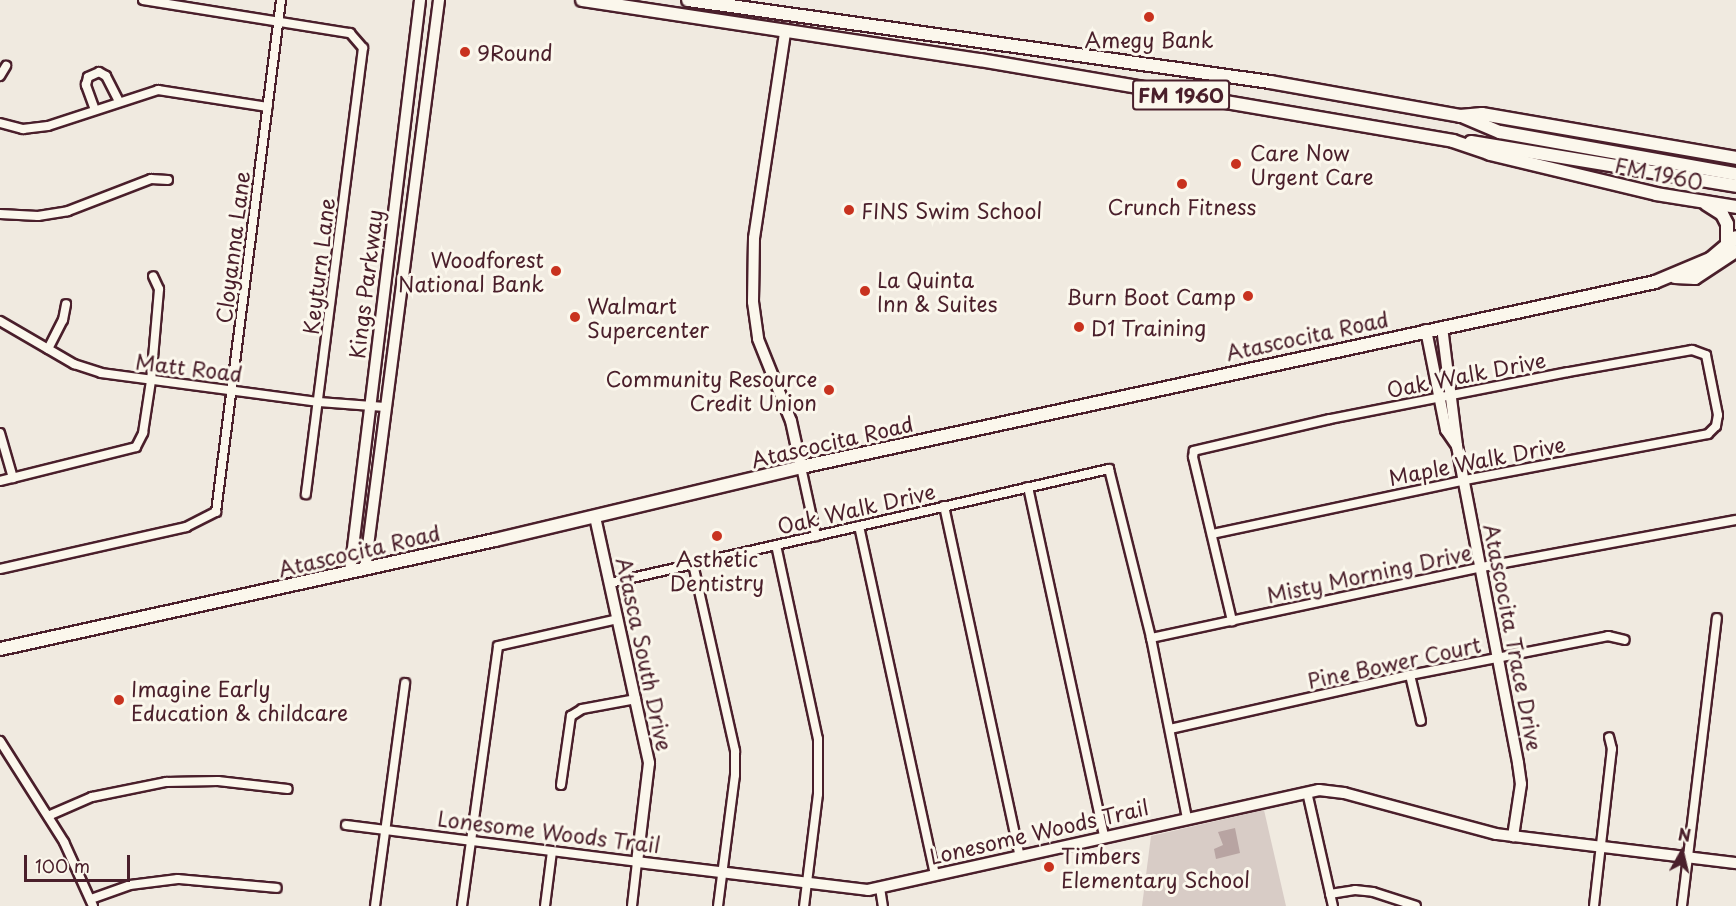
<!DOCTYPE html>
<style>
body{margin:0}
#map{position:relative;width:1736px;height:906px;overflow:hidden;background:#f0eae0;font-family:"Playpen Sans",sans-serif}
div>[style]{position:absolute}
[style*='--x']{left:calc(var(--x)*1px);top:calc(var(--y)*1px);width:calc(var(--w)*1px);rotate:calc(var(--a)*1deg)}
.green>*{inset:0;background:#d8ccc6}
.water>*{inset:0;background:#b8a4a2}
.roads{filter:drop-shadow(2px 0 #4a1f2b) drop-shadow(-2px 0 #4a1f2b) drop-shadow(0 2px #4a1f2b) drop-shadow(0 -2px #4a1f2b)}
.minor>*{height:8px;margin:-4px;padding:0 4px;transform-origin:4px;border-radius:4px;background:#fbf7ec}
.tertiary>*{height:10px;margin:-5px;padding:0 5px;transform-origin:5px;border-radius:5px;background:#fbf7ec}
.secondary>*{height:12px;margin:-6px;padding:0 6px;transform-origin:6px;border-radius:6px;background:#fbf7ec}
.primary>*{height:12px;margin:-6px;padding:0 6px;transform-origin:6px;border-radius:6px;background:#fbf7ec}
.dots>*{width:16px;height:16px;translate:-50% -50%;box-sizing:border-box;border:3px solid #fbf7ec;border-radius:50%}
span{translate:-50% -50%;white-space:nowrap;text-align:center;line-height:1.15;-webkit-text-stroke:6px #fbf7ec;paint-order:stroke}
.shield-label span{padding:2px 4px;background:#fbf7ec;border:2px solid;border-radius:4px;-webkit-text-stroke-width:0}
.shield-label{font-size:20px;color:#4a1f2b;font-weight:700}
.poi-label{font-size:21px;color:#4a1f2b}
.left{translate:0 -50%;text-align:left}
.right{translate:-100% -50%;text-align:right}
.street-label{font-size:21px;color:#4a1f2b}
.north{position:absolute;left:1652px;top:822px;width:60px;height:60px;-webkit-text-stroke:4px #fbf7ec;paint-order:stroke;rotate:8deg;font-size:16px;font-weight:700;line-height:24px;text-align:center;color:#4a1f2b}
.north::after{content:'';display:block;margin:auto;width:21px;height:27px;background:#4a1f2b;clip-path:polygon(50% 0,100% 100%,50% 72%,0 100%)}
.scale{position:absolute;left:24px;top:855px;width:106px;height:27px;box-sizing:border-box;border:3px solid #4a1f2b;border-top:0;padding-left:8px;font-size:18px;line-height:21px;white-space:nowrap;color:#4a1f2b;-webkit-text-stroke:4px #fbf7ec;paint-order:stroke}
</style>
<div id="map">
<div class="green">
<div style="clip-path:polygon(1264px 810px,1286px 906px,1142px 906px,1151px 836px)"></div>
</div>
<div class="water">
<div style="clip-path:polygon(1235px 828px,1240px 853px,1216px 859px,1214px 849px,1223px 845px,1218px 832px)"></div>
</div>
<div class="roads">
<div class="minor">
<div style="--x:143;--y:0;--w:210;--a:9.1"></div>
<div style="--x:350;--y:33;--w:20;--a:49"></div>
<div style="--x:363;--y:48;--w:450;--a:97.3"></div>
<div style="--x:0;--y:76;--w:12;--a:-59"></div>
<div style="--x:95;--y:110;--w:27;--a:-110"></div>
<div style="--x:86;--y:85;--w:8;--a:-76"></div>
<div style="--x:88;--y:77;--w:12;--a:-24"></div>
<div style="--x:99;--y:72;--w:8;--a:30"></div>
<div style="--x:106;--y:76;--w:27;--a:63"></div>
<div style="--x:0;--y:123;--w:24;--a:15"></div>
<div style="--x:23;--y:129;--w:25;--a:-7"></div>
<div style="--x:48;--y:126;--w:116;--a:-18.1"></div>
<div style="--x:158;--y:90;--w:111;--a:8.8"></div>
<div style="--x:0;--y:214;--w:38;--a:3"></div>
<div style="--x:38;--y:216;--w:30;--a:-9"></div>
<div style="--x:68;--y:211;--w:89;--a:-21.1"></div>
<div style="--x:151;--y:179;--w:17;--a:3"></div>
<div style="--x:0;--y:321;--w:86;--a:30.2"></div>
<div style="--x:74;--y:364;--w:28;--a:18"></div>
<div style="--x:101;--y:373;--w:220;--a:7.6"></div>
<div style="--x:319;--y:402;--w:66;--a:4.3"></div>
<div style="--x:48;--y:349;--w:33;--a:-63"></div>
<div style="--x:63;--y:320;--w:16;--a:-79"></div>
<div style="--x:0;--y:433;--w:47;--a:73.9"></div>
<div style="--x:801;--y:467;--w:71;--a:77.7"></div>
<div style="--x:0;--y:481;--w:140;--a:-14"></div>
<div style="--x:136;--y:447;--w:16;--a:-63"></div>
<div style="--x:143;--y:433;--w:53;--a:-81.3"></div>
<div style="--x:151;--y:381;--w:92;--a:-85"></div>
<div style="--x:159;--y:289;--w:14;--a:-115"></div>
<div style="--x:1028;--y:487;--w:356;--a:77.7"></div>
<div style="--x:944;--y:506;--w:356;--a:77.8"></div>
<div style="--x:859;--y:526;--w:356;--a:77.7"></div>
<div style="--x:1212;--y:534;--w:259;--a:-12"></div>
<div style="--x:1465;--y:480;--w:247;--a:-10.7"></div>
<div style="--x:1708;--y:434;--w:11;--a:-45"></div>
<div style="--x:1716;--y:426;--w:11;--a:-80"></div>
<div style="--x:1718;--y:415;--w:61;--a:-101.3"></div>
<div style="--x:1706;--y:355;--w:15;--a:-160"></div>
<div style="--x:1692;--y:350;--w:126;--a:169.9"></div>
<div style="--x:1568;--y:372;--w:243;--a:168.8"></div>
<div style="--x:1330;--y:419;--w:140;--a:166.8"></div>
<div style="--x:1194;--y:451;--w:6;--a:99"></div>
<div style="--x:1193;--y:457;--w:169;--a:76.6"></div>
<div style="--x:776;--y:545;--w:198;--a:77.8"></div>
<div style="--x:818;--y:739;--w:55;--a:90"></div>
<div style="--x:818;--y:794;--w:113;--a:97.1"></div>
<div style="--x:693;--y:564;--w:192;--a:77.3"></div>
<div style="--x:735;--y:751;--w:24;--a:90"></div>
<div style="--x:735;--y:775;--w:132;--a:97.4"></div>
<div style="--x:0;--y:569;--w:191;--a:-12.7"></div>
<div style="--x:186;--y:527;--w:34;--a:-27"></div>
<div style="--x:216;--y:512;--w:516;--a:-82.76"></div>
<div style="--x:610;--y:583;--w:512;--a:-12.87"></div>
<div style="--x:1109;--y:469;--w:174;--a:76"></div>
<div style="--x:1151;--y:638;--w:184;--a:78.7"></div>
<div style="--x:1151;--y:638;--w:339;--a:-12.1"></div>
<div style="--x:1482;--y:567;--w:258;--a:-10.5"></div>
<div style="--x:1410;--y:675;--w:47;--a:76.6"></div>
<div style="--x:1170;--y:729;--w:246;--a:-12.7"></div>
<div style="--x:1410;--y:675;--w:202;--a:-11.1"></div>
<div style="--x:1608;--y:636;--w:17;--a:13"></div>
<div style="--x:0;--y:741;--w:120;--a:57.6"></div>
<div style="--x:64;--y:842;--w:70;--a:65.6"></div>
<div style="--x:561;--y:785;--w:70;--a:-81.8"></div>
<div style="--x:571;--y:716;--w:13;--a:-32"></div>
<div style="--x:582;--y:709;--w:55;--a:-10.5"></div>
<div style="--x:1307;--y:792;--w:117;--a:77.2"></div>
<div style="--x:48;--y:816;--w:48;--a:-23.4"></div>
<div style="--x:92;--y:797;--w:76;--a:-11.5"></div>
<div style="--x:166;--y:782;--w:52;--a:-1.1"></div>
<div style="--x:218;--y:781;--w:70;--a:6.5"></div>
<div style="--x:346;--y:825;--w:293;--a:7.2"></div>
<div style="--x:637;--y:862;--w:44;--a:96.5"></div>
<div style="--x:880;--y:888;--w:18;--a:81"></div>
<div style="--x:1330;--y:894;--w:25;--a:-9"></div>
<div style="--x:1355;--y:890;--w:18;--a:6"></div>
<div style="--x:1373;--y:892;--w:45;--a:18"></div>
<div style="--x:91;--y:899;--w:41;--a:-19.7"></div>
<div style="--x:130;--y:885;--w:48;--a:-7.1"></div>
<div style="--x:178;--y:879;--w:99;--a:5.2"></div>
<div style="--x:375;--y:906;--w:225;--a:-82.3"></div>
<div style="--x:462;--y:906;--w:262;--a:-82.1"></div>
<div style="--x:498;--y:646;--w:123;--a:-12.7"></div>
<div style="--x:545;--y:906;--w:55;--a:-82.7"></div>
<div style="--x:1594;--y:906;--w:158;--a:-83.5"></div>
<div style="--x:1612;--y:749;--w:12;--a:-104"></div>
<div style="--x:1682;--y:906;--w:290;--a:-83.1"></div>
</div>
<div class="tertiary">
<div style="--x:785;--y:33;--w:207;--a:98.6"></div>
<div style="--x:754;--y:238;--w:64;--a:90.9"></div>
<div style="--x:753;--y:302;--w:37;--a:82"></div>
<div style="--x:758;--y:339;--w:88;--a:68.1"></div>
<div style="--x:791;--y:421;--w:47;--a:77.7"></div>
<div style="--x:1442;--y:327;--w:120;--a:82.8"></div>
<div style="--x:1457;--y:446;--w:323;--a:79.1"></div>
<div style="--x:1518;--y:763;--w:21;--a:82"></div>
<div style="--x:1521;--y:784;--w:53;--a:98.7"></div>
<div style="--x:1426;--y:330;--w:102;--a:78.7"></div>
<div style="--x:1446;--y:430;--w:19;--a:55"></div>
<div style="--x:595;--y:517;--w:252;--a:77.6"></div>
<div style="--x:649;--y:763;--w:100;--a:96.9"></div>
<div style="--x:637;--y:862;--w:233;--a:6.9"></div>
<div style="--x:868;--y:890;--w:462;--a:-12.5"></div>
<div style="--x:1319;--y:790;--w:25;--a:7"></div>
<div style="--x:1344;--y:793;--w:157;--a:15.1"></div>
<div style="--x:1496;--y:834;--w:242;--a:6.9"></div>
<div style="--x:365;--y:569;--w:574;--a:-82.59"></div>
<div style="--x:350;--y:572;--w:576;--a:-83.02"></div>
</div>
<div class="secondary">
<div style="--x:1675;--y:277;--w:20;--a:3"></div>
<div style="--x:1695;--y:278;--w:49;--a:-33.4"></div>
<div style="--x:0;--y:649;--w:507;--a:-12.42"></div>
<div style="--x:495;--y:540;--w:315;--a:-13.4"></div>
<div style="--x:801;--y:467;--w:874;--a:-12.22"></div>
<div style="--x:1655;--y:282;--w:60;--a:-22.7"></div>
<div style="--x:1710;--y:259;--w:34;--a:-40"></div>
</div>
<div class="primary">
<div style="--x:582;--y:0;--w:402;--a:8.6"></div>
<div style="--x:980;--y:60;--w:480;--a:9.7"></div>
<div style="--x:1453;--y:141;--w:39;--a:19"></div>
<div style="--x:1490;--y:154;--w:171;--a:13.5"></div>
<div style="--x:1656;--y:194;--w:81;--a:9.2"></div>
<div style="--x:688;--y:0;--w:588;--a:8.02"></div>
<div style="--x:1270;--y:82;--w:193;--a:10.1"></div>
<div style="--x:1460;--y:116;--w:22;--a:-5"></div>
<div style="--x:1482;--y:114;--w:258;--a:9.8"></div>
<div style="--x:1464;--y:117;--w:39;--a:23"></div>
<div style="--x:1500;--y:132;--w:240;--a:10.1"></div>
<div style="--x:1471;--y:142;--w:269;--a:9.4"></div>
<div style="--x:1706;--y:204;--w:19;--a:32"></div>
<div style="--x:1722;--y:214;--w:11;--a:63"></div>
<div style="--x:1727;--y:224;--w:21;--a:90"></div>
</div>
</div>
<div class="dots">
<div style="left:1149px;top:17px;background:#c8321e"></div>
<div style="left:465px;top:52px;background:#c8321e"></div>
<div style="left:1236px;top:164px;background:#c8321e"></div>
<div style="left:1182px;top:184px;background:#c8321e"></div>
<div style="left:849px;top:210px;background:#c8321e"></div>
<div style="left:556px;top:271px;background:#c8321e"></div>
<div style="left:865px;top:291px;background:#c8321e"></div>
<div style="left:1248px;top:296px;background:#c8321e"></div>
<div style="left:575px;top:317px;background:#c8321e"></div>
<div style="left:1079px;top:327px;background:#c8321e"></div>
<div style="left:829px;top:390px;background:#c8321e"></div>
<div style="left:717px;top:536px;background:#c8321e"></div>
<div style="left:119px;top:700px;background:#c8321e"></div>
<div style="left:1049px;top:867px;background:#c8321e"></div>
</div>
<div class="shield-label">
<span style="left:1181px;top:95px">FM 1960</span>
</div>
<div class="poi-label">
<span style="left:1149px;top:39px">Amegy Bank</span>
<span class="left" style="left:477px;top:52px">9Round</span>
<span class="left" style="left:1250px;top:164px">Care Now<br>Urgent Care</span>
<span style="left:1182px;top:206px">Crunch Fitness</span>
<span class="left" style="left:861px;top:210px">FINS Swim School</span>
<span class="right" style="left:544px;top:271px">Woodforest<br>National Bank</span>
<span class="left" style="left:877px;top:291px">La Quinta<br>Inn &amp; Suites</span>
<span class="right" style="left:1236px;top:296px">Burn Boot Camp</span>
<span class="left" style="left:587px;top:317px">Walmart<br>Supercenter</span>
<span class="left" style="left:1091px;top:327px">D1 Training</span>
<span class="right" style="left:817px;top:390px">Community Resource<br>Credit Union</span>
<span style="left:717px;top:570px">Asthetic<br>Dentistry</span>
<span class="left" style="left:131px;top:700px">Imagine Early<br>Education &amp; childcare</span>
<span class="left" style="left:1061px;top:867px">Timbers<br>Elementary School</span>
</div>
<div class="street-label">
<span style="left:1659px;top:173px;rotate:12deg">FM 1960</span>
<span style="left:232px;top:247px;rotate:-83deg">Cloyanna Lane</span>
<span style="left:318px;top:266px;rotate:-83deg">Keyturn Lane</span>
<span style="left:365px;top:284px;rotate:-83deg">Kings Parkway</span>
<span style="left:1307px;top:335px;rotate:-12deg">Atascocita Road</span>
<span style="left:189px;top:367px;rotate:7deg">Matt Road</span>
<span style="left:1466px;top:374px;rotate:-11deg">Oak Walk Drive</span>
<span style="left:832px;top:441px;rotate:-13deg">Atascocita Road</span>
<span style="left:1477px;top:460px;rotate:-11deg">Maple Walk Drive</span>
<span style="left:856px;top:508px;rotate:-13deg">Oak Walk Drive</span>
<span style="left:359px;top:550px;rotate:-13deg">Atascocita Road</span>
<span style="left:1369px;top:573px;rotate:-12deg">Misty Morning Drive</span>
<span style="left:1514px;top:637px;rotate:79deg">Atascocita Trace Drive</span>
<span style="left:645px;top:654px;rotate:78deg">Atasca South Drive</span>
<span style="left:1394px;top:662px;rotate:-12deg">Pine Bower Court</span>
<span style="left:549px;top:831px;rotate:7deg">Lonesome Woods Trail</span>
<span style="left:1039px;top:831px;rotate:-13deg">Lonesome Woods Trail</span>
</div>
<div class="north">N</div>
<div class="scale">100 m</div>
</div>
